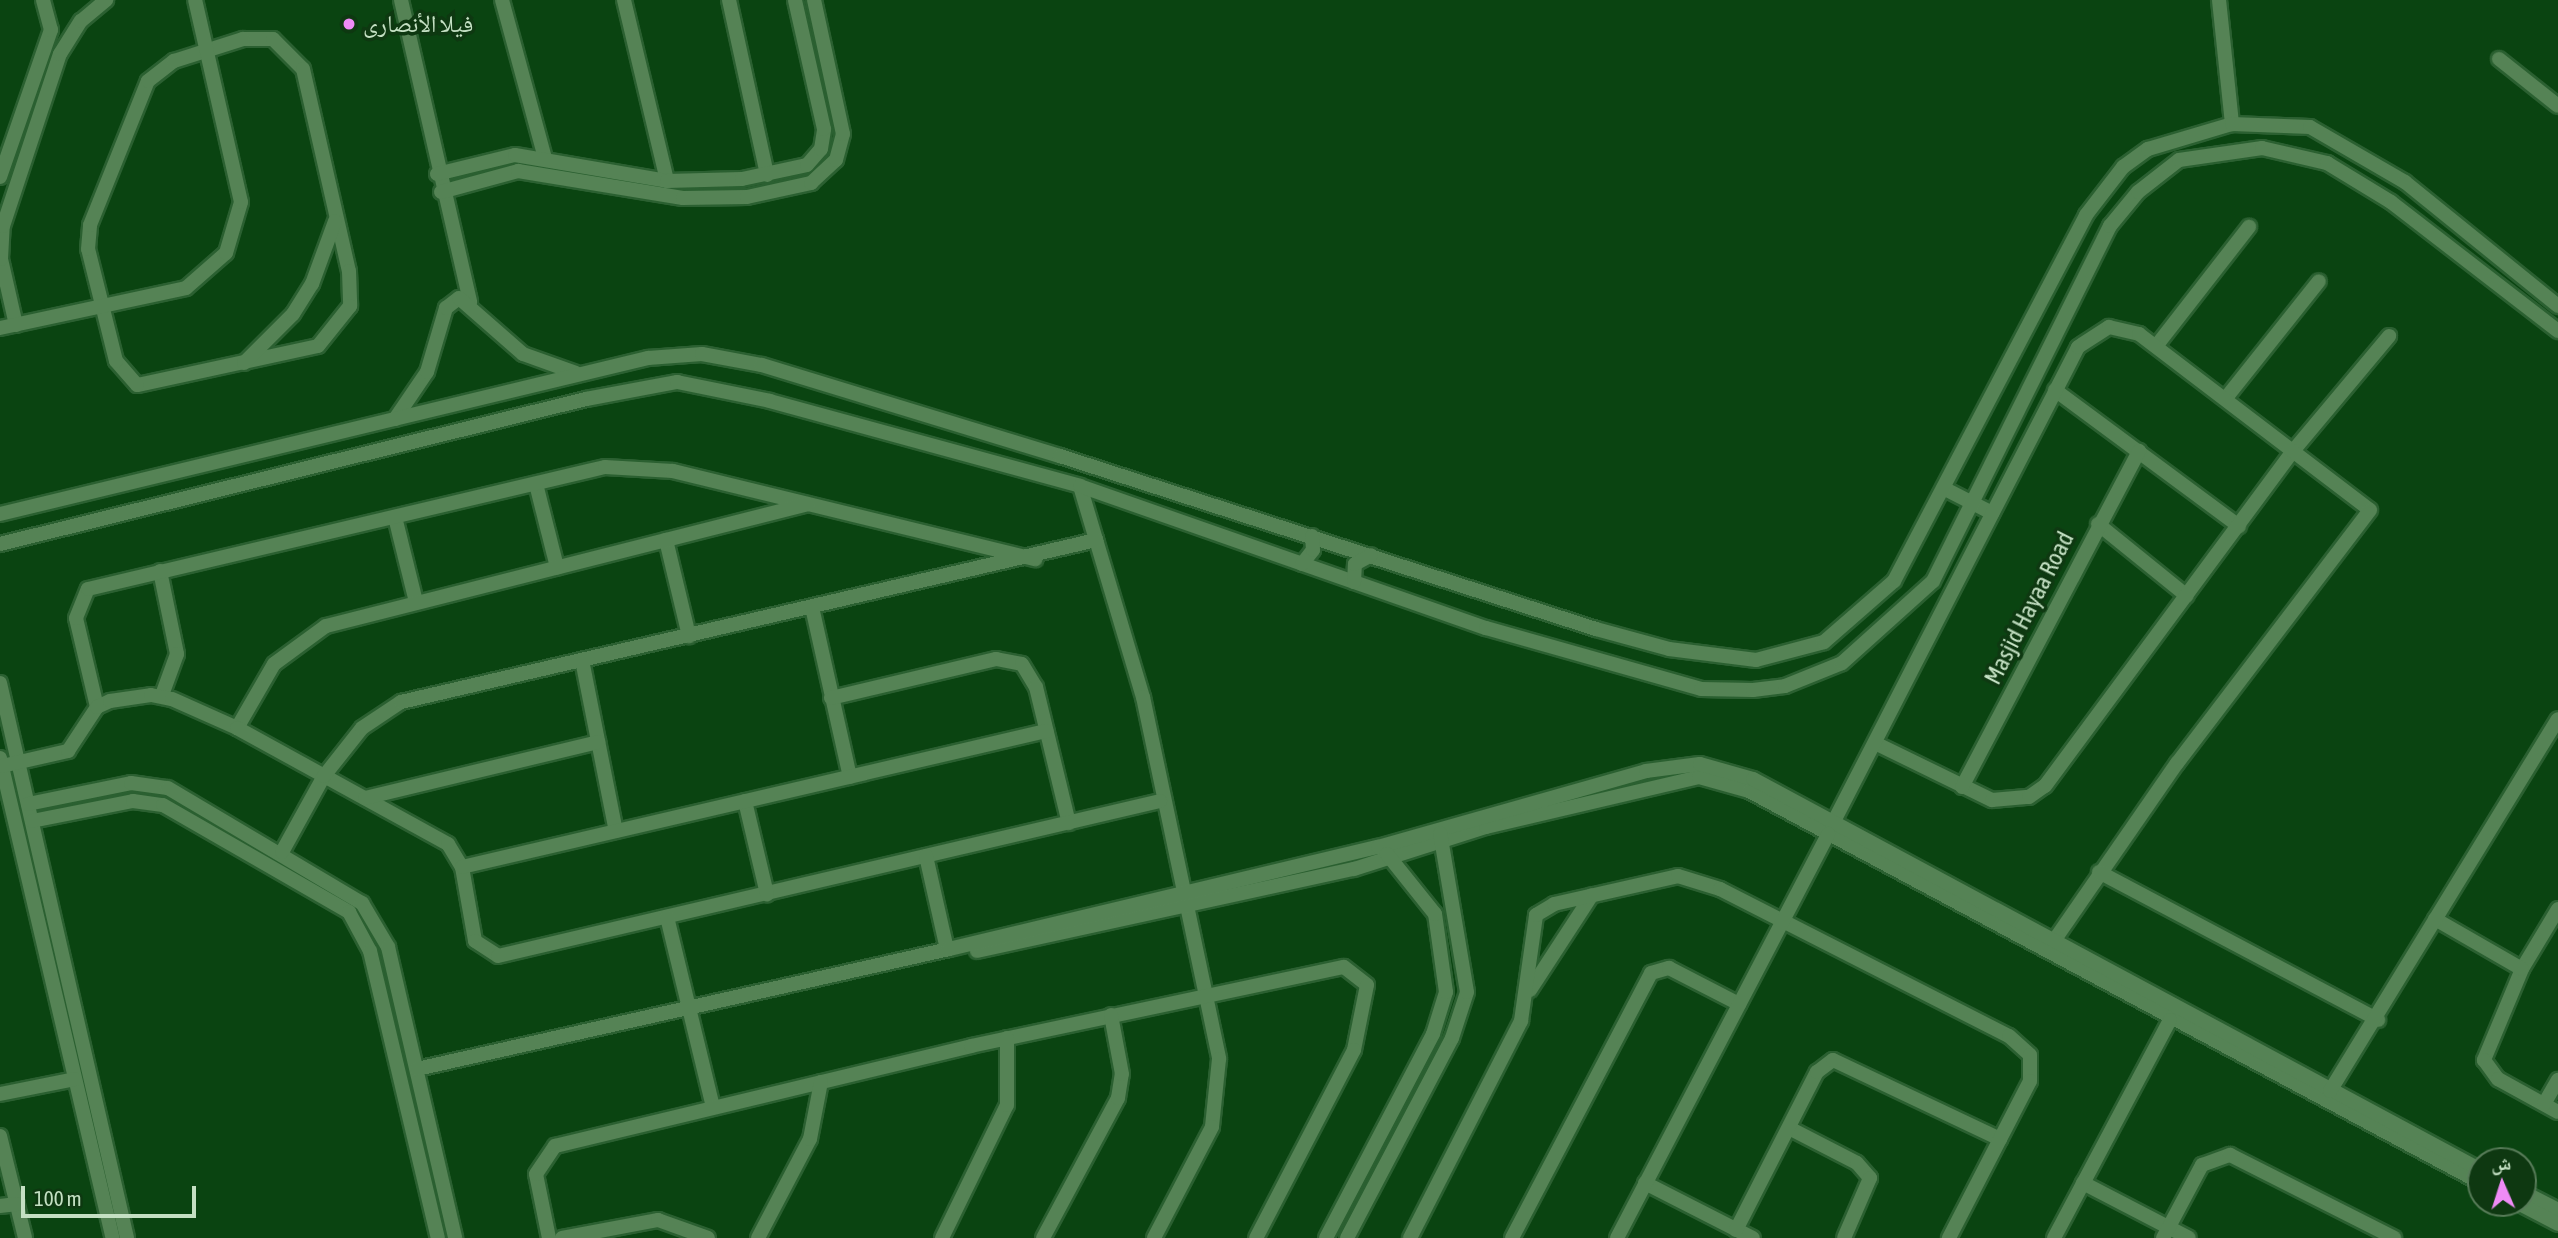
<!DOCTYPE html>
<meta charset="utf-8">
<style>
body{margin:0}
#map{position:relative;width:2558px;height:1238px;overflow:hidden;background:#0a4411;font-family:"Asap Condensed","Noto Naskh Arabic",sans-serif}
div>[style]{position:absolute}
[style*='--x']{left:calc(var(--x)*1px);top:calc(var(--y)*1px);width:calc(var(--w)*1px);rotate:calc(var(--a)*1deg)}
.roads{filter:drop-shadow(2px 0 #2b6031) drop-shadow(-2px 0 #2b6031) drop-shadow(0 2px #2b6031) drop-shadow(0 -2px #2b6031)}
.street>*{height:14px;margin:-7px;padding:0 7px;transform-origin:7px;border-radius:7px;background:#558355}
.dots>*{width:19px;height:19px;translate:-50% -50%;box-sizing:border-box;border:4px solid #0e3811;border-radius:50%}
span{translate:-50% -50%;white-space:nowrap;text-align:center;line-height:1.15;-webkit-text-stroke:7px #0e3811;paint-order:stroke}
.poi-label{font-size:24px;color:#c4e0c3}
.left{translate:0 -50%;text-align:left}
.street-label{font-size:24px;color:#c4e0c3}
.north{position:absolute;left:2467px;top:1147px;width:70px;height:70px;box-sizing:border-box;background:#0e3811;border:2px solid #577b58;border-radius:50%;rotate:357deg;font-size:19px;font-weight:700;line-height:28px;text-align:center;color:#c4e0c3}
.north::after{content:'';display:block;margin:auto;width:24px;height:32px;background:#ef8bf6;clip-path:polygon(50% 0,100% 100%,50% 72%,0 100%)}
.scale{position:absolute;left:21px;top:1186px;width:175px;height:32px;box-sizing:border-box;border:4px solid #c4e0c3;border-top:0;padding-left:9px;font-size:21px;line-height:24px;white-space:nowrap;color:#c4e0c3;-webkit-text-stroke:5px #0e3811;paint-order:stroke}
</style>
<div id="map">
<div class="roads">
<div class="street">
<div style="--x:401;--y:0;--w:310;--a:77.1"></div>
<div style="--x:502;--y:0;--w:164;--a:74.8"></div>
<div style="--x:624;--y:0;--w:186;--a:76.6"></div>
<div style="--x:729;--y:0;--w:179;--a:77.7"></div>
<div style="--x:2219;--y:0;--w:125;--a:84"></div>
<div style="--x:243;--y:39;--w:30;--a:0"></div>
<div style="--x:273;--y:39;--w:42;--a:45"></div>
<div style="--x:303;--y:69;--w:207;--a:77.2"></div>
<div style="--x:349;--y:271;--w:35;--a:88"></div>
<div style="--x:350;--y:306;--w:51;--a:128.7"></div>
<div style="--x:318;--y:346;--w:185;--a:167.8"></div>
<div style="--x:137;--y:385;--w:32;--a:-131"></div>
<div style="--x:116;--y:361;--w:115;--a:-104"></div>
<div style="--x:88;--y:249;--w:24;--a:-85"></div>
<div style="--x:90;--y:225;--w:155;--a:-68.1"></div>
<div style="--x:148;--y:81;--w:33;--a:-38"></div>
<div style="--x:174;--y:61;--w:72;--a:-17.7"></div>
<div style="--x:2499;--y:59;--w:75;--a:38.5"></div>
<div style="--x:437;--y:174;--w:80;--a:-13.7"></div>
<div style="--x:515;--y:155;--w:154;--a:9.7"></div>
<div style="--x:667;--y:181;--w:75;--a:-1.5"></div>
<div style="--x:742;--y:179;--w:66;--a:-12.2"></div>
<div style="--x:807;--y:165;--w:21;--a:-49"></div>
<div style="--x:821;--y:149;--w:20;--a:-81"></div>
<div style="--x:824;--y:129;--w:132;--a:-102.7"></div>
<div style="--x:0;--y:177;--w:156;--a:-70.9"></div>
<div style="--x:51;--y:30;--w:31;--a:-105"></div>
<div style="--x:441;--y:192;--w:80;--a:-15.3"></div>
<div style="--x:518;--y:171;--w:167;--a:9.3"></div>
<div style="--x:683;--y:198;--w:64;--a:-0.9"></div>
<div style="--x:747;--y:197;--w:66;--a:-12.3"></div>
<div style="--x:811;--y:183;--w:34;--a:-43"></div>
<div style="--x:836;--y:160;--w:27;--a:-75"></div>
<div style="--x:843;--y:134;--w:137;--a:-102.2"></div>
<div style="--x:16;--y:325;--w:68;--a:-102.8"></div>
<div style="--x:1;--y:259;--w:33;--a:-87"></div>
<div style="--x:3;--y:226;--w:181;--a:-71.7"></div>
<div style="--x:60;--y:54;--w:39;--a:-58"></div>
<div style="--x:81;--y:21;--w:33;--a:-40"></div>
<div style="--x:0;--y:328;--w:190;--a:-12.1"></div>
<div style="--x:186;--y:288;--w:53;--a:-41.2"></div>
<div style="--x:226;--y:253;--w:53;--a:-73.6"></div>
<div style="--x:241;--y:202;--w:207;--a:-102.8"></div>
<div style="--x:2157;--y:345;--w:150;--a:-52.1"></div>
<div style="--x:244;--y:363;--w:69;--a:-45"></div>
<div style="--x:293;--y:314;--w:36;--a:-58"></div>
<div style="--x:312;--y:284;--w:67;--a:-69.9"></div>
<div style="--x:2055;--y:390;--w:229;--a:36.5"></div>
<div style="--x:2226;--y:398;--w:149;--a:-51.5"></div>
<div style="--x:395;--y:419;--w:57;--a:-55.8"></div>
<div style="--x:427;--y:372;--w:67;--a:-73.5"></div>
<div style="--x:446;--y:308;--w:16;--a:-38"></div>
<div style="--x:459;--y:298;--w:85;--a:41.2"></div>
<div style="--x:523;--y:354;--w:56;--a:19.7"></div>
<div style="--x:536;--y:484;--w:86;--a:75.8"></div>
<div style="--x:1080;--y:486;--w:220;--a:73.4"></div>
<div style="--x:1143;--y:697;--w:370;--a:78.1"></div>
<div style="--x:1219;--y:1059;--w:68;--a:95.9"></div>
<div style="--x:1212;--y:1127;--w:125;--a:117.6"></div>
<div style="--x:1945;--y:489;--w:53;--a:27.1"></div>
<div style="--x:0;--y:514;--w:667;--a:-13.54"></div>
<div style="--x:648;--y:358;--w:54;--a:-4.2"></div>
<div style="--x:702;--y:354;--w:61;--a:10.4"></div>
<div style="--x:762;--y:365;--w:312;--a:17"></div>
<div style="--x:1060;--y:456;--w:563;--a:17.89"></div>
<div style="--x:1596;--y:629;--w:76;--a:15.3"></div>
<div style="--x:1669;--y:649;--w:88;--a:7.2"></div>
<div style="--x:1756;--y:660;--w:70;--a:-14.8"></div>
<div style="--x:1824;--y:642;--w:93;--a:-41.1"></div>
<div style="--x:1894;--y:581;--w:413;--a:-62.3"></div>
<div style="--x:2086;--y:215;--w:61;--a:-52.4"></div>
<div style="--x:2123;--y:167;--w:31;--a:-36"></div>
<div style="--x:2148;--y:149;--w:88;--a:-16.6"></div>
<div style="--x:2232;--y:124;--w:78;--a:2.2"></div>
<div style="--x:2310;--y:127;--w:110;--a:30.1"></div>
<div style="--x:2405;--y:182;--w:197;--a:39"></div>
<div style="--x:395;--y:517;--w:88;--a:76.1"></div>
<div style="--x:2098;--y:524;--w:114;--a:39"></div>
<div style="--x:666;--y:540;--w:99;--a:76.5"></div>
<div style="--x:0;--y:544;--w:604;--a:-13.9"></div>
<div style="--x:586;--y:399;--w:93;--a:-10.6"></div>
<div style="--x:677;--y:382;--w:95;--a:11.5"></div>
<div style="--x:770;--y:401;--w:321;--a:15.3"></div>
<div style="--x:1080;--y:486;--w:430;--a:19.3"></div>
<div style="--x:1486;--y:628;--w:223;--a:15.8"></div>
<div style="--x:1701;--y:689;--w:52;--a:1.1"></div>
<div style="--x:1753;--y:690;--w:32;--a:-7"></div>
<div style="--x:1785;--y:686;--w:61;--a:-22"></div>
<div style="--x:1842;--y:663;--w:122;--a:-42"></div>
<div style="--x:1933;--y:581;--w:397;--a:-63.5"></div>
<div style="--x:2110;--y:226;--w:44;--a:-50.5"></div>
<div style="--x:2138;--y:192;--w:52;--a:-38"></div>
<div style="--x:2179;--y:160;--w:84;--a:-8.2"></div>
<div style="--x:2262;--y:148;--w:67;--a:13"></div>
<div style="--x:2327;--y:163;--w:75;--a:31.4"></div>
<div style="--x:2391;--y:202;--w:211;--a:37.7"></div>
<div style="--x:1302;--y:564;--w:18;--a:-52"></div>
<div style="--x:1313;--y:550;--w:14;--a:-94"></div>
<div style="--x:160;--y:571;--w:85;--a:78.4"></div>
<div style="--x:177;--y:654;--w:44;--a:110.1"></div>
<div style="--x:1354;--y:582;--w:18;--a:-87"></div>
<div style="--x:1355;--y:564;--w:18;--a:-29"></div>
<div style="--x:812;--y:607;--w:174;--a:77.4"></div>
<div style="--x:582;--y:660;--w:174;--a:78.8"></div>
<div style="--x:0;--y:683;--w:569;--a:77.11"></div>
<div style="--x:831;--y:698;--w:170;--a:-13.3"></div>
<div style="--x:996;--y:659;--w:26;--a:11"></div>
<div style="--x:1022;--y:664;--w:27;--a:59"></div>
<div style="--x:1036;--y:687;--w:140;--a:76.4"></div>
<div style="--x:97;--y:707;--w:91;--a:-103.3"></div>
<div style="--x:76;--y:618;--w:31;--a:-68"></div>
<div style="--x:88;--y:589;--w:531;--a:-13.28"></div>
<div style="--x:605;--y:467;--w:68;--a:3.4"></div>
<div style="--x:673;--y:471;--w:373;--a:13.7"></div>
<div style="--x:237;--y:728;--w:74;--a:-60"></div>
<div style="--x:274;--y:664;--w:64;--a:-36.2"></div>
<div style="--x:326;--y:626;--w:496;--a:-14.2"></div>
<div style="--x:1877;--y:744;--w:128;--a:26"></div>
<div style="--x:1992;--y:800;--w:37;--a:-5"></div>
<div style="--x:2029;--y:797;--w:19;--a:-35"></div>
<div style="--x:2045;--y:786;--w:417;--a:-53.5"></div>
<div style="--x:2293;--y:451;--w:150;--a:-50.1"></div>
<div style="--x:0;--y:758;--w:493;--a:76.8"></div>
<div style="--x:2;--y:766;--w:68;--a:-12.8"></div>
<div style="--x:68;--y:751;--w:53;--a:-56.6"></div>
<div style="--x:97;--y:707;--w:14;--a:-25"></div>
<div style="--x:110;--y:701;--w:41;--a:-8.3"></div>
<div style="--x:151;--y:695;--w:21;--a:11"></div>
<div style="--x:172;--y:699;--w:71;--a:24"></div>
<div style="--x:237;--y:728;--w:241;--a:28.8"></div>
<div style="--x:448;--y:844;--w:27;--a:59"></div>
<div style="--x:462;--y:867;--w:75;--a:80"></div>
<div style="--x:475;--y:941;--w:27;--a:33"></div>
<div style="--x:498;--y:956;--w:680;--a:-13.18"></div>
<div style="--x:1962;--y:787;--w:380;--a:-62.2"></div>
<div style="--x:365;--y:798;--w:240;--a:-13.5"></div>
<div style="--x:745;--y:801;--w:96;--a:76.7"></div>
<div style="--x:28;--y:804;--w:105;--a:-11.5"></div>
<div style="--x:131;--y:783;--w:37;--a:8"></div>
<div style="--x:168;--y:788;--w:226;--a:30.7"></div>
<div style="--x:362;--y:903;--w:51;--a:59.4"></div>
<div style="--x:388;--y:947;--w:299;--a:77"></div>
<div style="--x:32;--y:821;--w:103;--a:-11.2"></div>
<div style="--x:133;--y:801;--w:30;--a:8"></div>
<div style="--x:163;--y:805;--w:215;--a:29.9"></div>
<div style="--x:349;--y:912;--w:44;--a:61.7"></div>
<div style="--x:370;--y:951;--w:295;--a:76.7"></div>
<div style="--x:1833;--y:823;--w:535;--a:-62.76"></div>
<div style="--x:2078;--y:347;--w:37;--a:-33"></div>
<div style="--x:2109;--y:327;--w:31;--a:13"></div>
<div style="--x:2139;--y:334;--w:290;--a:37.3"></div>
<div style="--x:2370;--y:510;--w:318;--a:127.3"></div>
<div style="--x:2177;--y:763;--w:218;--a:124.7"></div>
<div style="--x:282;--y:852;--w:87;--a:-61.1"></div>
<div style="--x:324;--y:776;--w:61;--a:-51.6"></div>
<div style="--x:362;--y:728;--w:47;--a:-33.7"></div>
<div style="--x:401;--y:702;--w:714;--a:-13.12"></div>
<div style="--x:926;--y:856;--w:95;--a:77.3"></div>
<div style="--x:462;--y:867;--w:600;--a:-13.11"></div>
<div style="--x:2099;--y:872;--w:316;--a:27.9"></div>
<div style="--x:2558;--y:909;--w:70;--a:121"></div>
<div style="--x:2522;--y:969;--w:99;--a:112.7"></div>
<div style="--x:2484;--y:1060;--w:24;--a:54"></div>
<div style="--x:2498;--y:1079;--w:68;--a:28.8"></div>
<div style="--x:667;--y:917;--w:195;--a:76.4"></div>
<div style="--x:2435;--y:919;--w:100;--a:29.9"></div>
<div style="--x:977;--y:951;--w:386;--a:-12.3"></div>
<div style="--x:1354;--y:869;--w:139;--a:-17.7"></div>
<div style="--x:1486;--y:827;--w:219;--a:-13.2"></div>
<div style="--x:1699;--y:777;--w:52;--a:15.6"></div>
<div style="--x:1749;--y:791;--w:830;--a:28.17"></div>
<div style="--x:1530;--y:990;--w:113;--a:-56.9"></div>
<div style="--x:417;--y:1069;--w:545;--a:-12.71"></div>
<div style="--x:949;--y:949;--w:441;--a:-13.4"></div>
<div style="--x:1378;--y:847;--w:279;--a:-15.8"></div>
<div style="--x:1646;--y:771;--w:54;--a:-7.4"></div>
<div style="--x:1700;--y:764;--w:55;--a:15.8"></div>
<div style="--x:1753;--y:779;--w:826;--a:28.24"></div>
<div style="--x:2330;--y:1091;--w:436;--a:-58.5"></div>
<div style="--x:0;--y:1094;--w:76;--a:-11.3"></div>
<div style="--x:2544;--y:1104;--w:28;--a:-60"></div>
<div style="--x:1789;--y:1128;--w:76;--a:27.2"></div>
<div style="--x:1857;--y:1163;--w:20;--a:49"></div>
<div style="--x:1870;--y:1178;--w:65;--a:113.4"></div>
<div style="--x:0;--y:1136;--w:105;--a:76.2"></div>
<div style="--x:1645;--y:1183;--w:121;--a:27"></div>
<div style="--x:2083;--y:1183;--w:119;--a:27.4"></div>
<div style="--x:2523;--y:1192;--w:39;--a:27"></div>
<div style="--x:2518;--y:1203;--w:45;--a:27.7"></div>
<div style="--x:0;--y:1206;--w:17;--a:-7"></div>
<div style="--x:1736;--y:1230;--w:178;--a:-62.9"></div>
<div style="--x:1817;--y:1072;--w:20;--a:-37"></div>
<div style="--x:1833;--y:1060;--w:185;--a:25.3"></div>
<div style="--x:549;--y:1238;--w:65;--a:-101.5"></div>
<div style="--x:536;--y:1174;--w:34;--a:-56"></div>
<div style="--x:555;--y:1146;--w:428;--a:-13.5"></div>
<div style="--x:971;--y:1046;--w:381;--a:-12"></div>
<div style="--x:1344;--y:967;--w:29;--a:38"></div>
<div style="--x:1367;--y:985;--w:66;--a:101.3"></div>
<div style="--x:1354;--y:1050;--w:212;--a:117.5"></div>
<div style="--x:562;--y:1238;--w:98;--a:-10.6"></div>
<div style="--x:658;--y:1220;--w:53;--a:19.8"></div>
<div style="--x:758;--y:1238;--w:112;--a:-62.3"></div>
<div style="--x:810;--y:1139;--w:58;--a:-79.1"></div>
<div style="--x:942;--y:1238;--w:148;--a:-64"></div>
<div style="--x:1007;--y:1105;--w:67;--a:-90"></div>
<div style="--x:1043;--y:1238;--w:159;--a:-61.8"></div>
<div style="--x:1118;--y:1098;--w:24;--a:-81"></div>
<div style="--x:1122;--y:1074;--w:60;--a:-100.6"></div>
<div style="--x:1326;--y:1238;--w:230;--a:-62.3"></div>
<div style="--x:1433;--y:1034;--w:44;--a:-72.8"></div>
<div style="--x:1446;--y:992;--w:79;--a:-98"></div>
<div style="--x:1435;--y:914;--w:77;--a:-128.7"></div>
<div style="--x:1347;--y:1238;--w:226;--a:-62.3"></div>
<div style="--x:1452;--y:1038;--w:48;--a:-71.9"></div>
<div style="--x:1467;--y:992;--w:161;--a:-99.6"></div>
<div style="--x:1410;--y:1238;--w:244;--a:-62.9"></div>
<div style="--x:1521;--y:1021;--w:107;--a:-81.9"></div>
<div style="--x:1536;--y:915;--w:21;--a:-31"></div>
<div style="--x:1554;--y:904;--w:127;--a:-12.7"></div>
<div style="--x:1678;--y:876;--w:44;--a:17.2"></div>
<div style="--x:1720;--y:889;--w:324;--a:27"></div>
<div style="--x:2009;--y:1036;--w:28;--a:42"></div>
<div style="--x:2030;--y:1055;--w:26;--a:90"></div>
<div style="--x:2030;--y:1081;--w:177;--a:117.3"></div>
<div style="--x:1512;--y:1238;--w:299;--a:-62.3"></div>
<div style="--x:1651;--y:973;--w:19;--a:-16"></div>
<div style="--x:1669;--y:968;--w:79;--a:27.2"></div>
<div style="--x:1617;--y:1238;--w:456;--a:-62.4"></div>
<div style="--x:2054;--y:1238;--w:247;--a:-62"></div>
<div style="--x:2163;--y:1238;--w:83;--a:-61.9"></div>
<div style="--x:2202;--y:1165;--w:30;--a:-20"></div>
<div style="--x:2230;--y:1155;--w:184;--a:26.8"></div>
</div>
</div>
<div class="dots">
<div style="left:349px;top:24px;background:#ef8bf6"></div>
</div>
<div class="poi-label">
<span class="left" style="left:363px;top:24px">فيلا الأنصارى</span>
</div>
<div class="street-label">
<span style="left:2029px;top:608px;rotate:-63deg">Masjid Hayaa Road</span>
</div>
<div class="north">ش</div>
<div class="scale">100 m</div>
</div>
